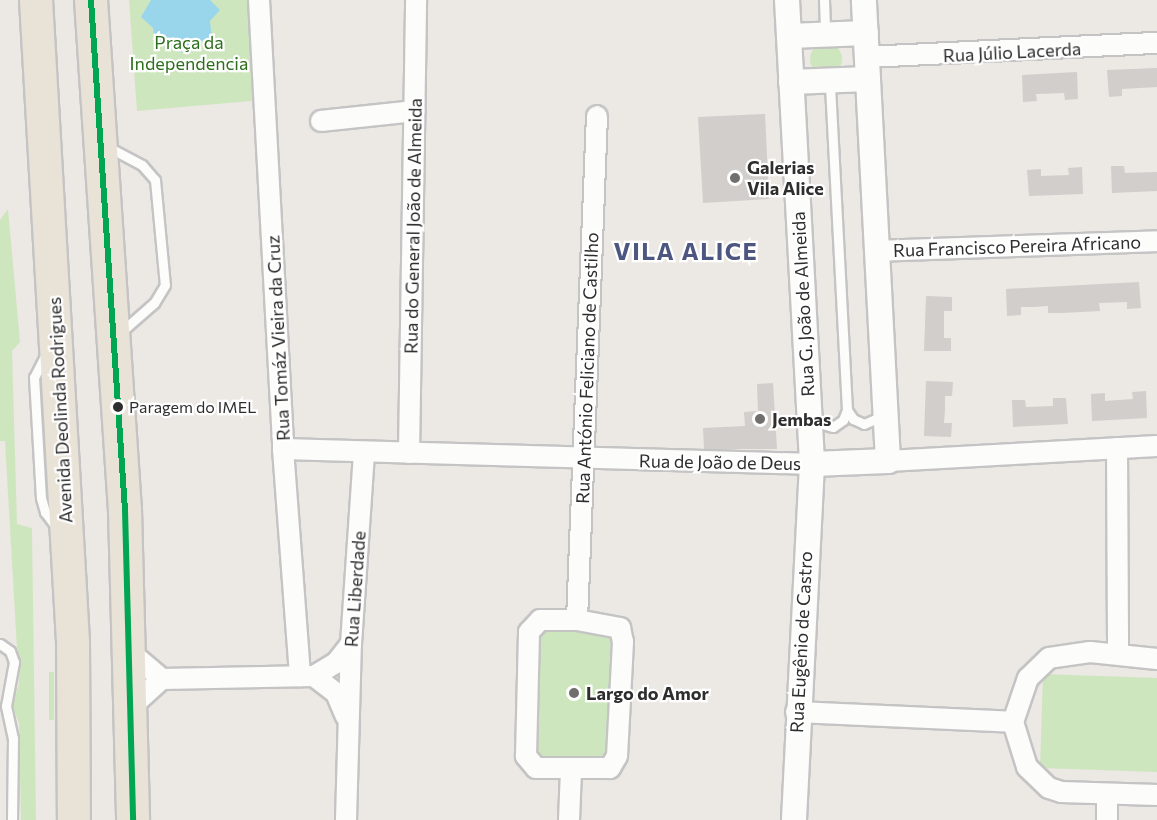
<!DOCTYPE html>
<meta charset="utf-8">
<style>
body{margin:0}
#map{position:relative;width:1157px;height:820px;overflow:hidden;background:#ece8e4;font-family:Commissioner,sans-serif}
div>[style]{position:absolute}
[style*='--x']{left:calc(var(--x)*1px);top:calc(var(--y)*1px);width:calc(var(--w)*1px);rotate:calc(var(--a)*1deg)}
.green>*{inset:0;background:#cee6be}
.round{border-radius:50%}
.water>*{inset:0;background:#99d6ec}
.building>*{inset:0;background:#d1cecb}
.roads{filter:drop-shadow(2px 0 #c5c4c5) drop-shadow(-2px 0 #c5c4c5) drop-shadow(0 2px #c5c4c5) drop-shadow(0 -2px #c5c4c5)}
.service>*{height:9px;margin:-4.5px;padding:0 4.5px;transform-origin:4.5px;border-radius:4.5px;background:#fcfcfb}
.minor>*{height:20px;margin:-10px;padding:0 10px;transform-origin:10px;border-radius:10px;background:#fcfcfb}
.tertiary>*{height:24px;margin:-12px;padding:0 12px;transform-origin:12px;border-radius:12px;background:#fcfcfb}
.trunk>*{height:32px;margin:-16px;padding:0 16px;transform-origin:16px;border-radius:16px;background:#e9e2d6}
.bus-1>*{height:6px;margin:-3px;padding:0 3px;transform-origin:3px;border-radius:3px;background:#00a651}
.dots>*{width:16px;height:16px;translate:-50% -50%;box-sizing:border-box;border:3px solid #fff;border-radius:50%}
span{translate:-50% -50%;white-space:nowrap;text-align:center;line-height:1.15;-webkit-text-stroke:4.5px #fff;paint-order:stroke}
.bus-label{font-size:16px;color:#2e2e2e}
.left{translate:0 -50%;text-align:left}
.park-label{font-size:18px;color:#2c6e1b}
.street-label{font-size:18px;color:#2e2e2e}
.poi-label{font-size:18px;color:#2e2e2e;font-weight:700}
.district-label{font-size:24px;color:#4d5680;font-weight:700;letter-spacing:1.5px}
</style>
<div id="map">
<div class="green">
<div style="clip-path:polygon(129px 0,253px 0,261px 100px,137px 111px)"></div>
<div class="round" style="left:810px;top:43px;width:32px;height:32px"></div>
<div style="clip-path:polygon(8px 209px,20px 342px,12px 351px,17px 524px,32px 528px,36px 820px,21px 820px,19px 723px,12px 705px,19px 684px,5px 441px,0 441px,0 220px)"></div>
<div style="clip-path:polygon(537px 625px,619px 629px,611px 764px,533px 760px)"></div>
<div style="clip-path:polygon(49px 672px,54px 672px,54px 720px,49px 720px)"></div>
<div style="clip-path:polygon(1043px 674px,1157px 678px,1157px 772px,1040px 768px)"></div>
</div>
<div class="water">
<div style="clip-path:polygon(151px 0,210px 0,220px 10px,210px 21px,212px 40px,192px 41px,182px 53px,171px 43px,155px 44px,153px 28px,141px 17px)"></div>
</div>
<div class="building">
<div style="clip-path:polygon(1157px 68px,1157px 87px,1122px 89px,1122px 96px,1109px 97px,1107px 70px)"></div>
<div style="clip-path:polygon(1077px 72px,1078px 99px,1065px 100px,1064px 93px,1036px 94px,1037px 101px,1023px 102px,1022px 75px)"></div>
<div style="clip-path:polygon(765px 114px,769px 199px,703px 203px,698px 117px)"></div>
<div style="clip-path:polygon(1111px 166px,1124px 166px,1125px 173px,1157px 172px,1157px 191px,1112px 193px)"></div>
<div style="clip-path:polygon(1082px 167px,1083px 194px,1029px 196px,1027px 170px,1041px 169px,1041px 176px,1069px 175px,1068px 168px)"></div>
<div style="clip-path:polygon(1139px 282px,1141px 308px,1127px 309px,1127px 302px,1099px 303px,1100px 311px,1062px 313px,1048px 313px,1048px 306px,1034px 307px,1021px 307px,1021px 315px,1007px 316px,1006px 289px)"></div>
<div style="clip-path:polygon(926px 296px,952px 297px,952px 311px,944px 311px,944px 338px,951px 338px,951px 351px,924px 351px)"></div>
<div style="clip-path:polygon(926px 381px,953px 382px,952px 396px,945px 396px,945px 410px,944px 423px,952px 423px,951px 437px,924px 436px)"></div>
<div style="clip-path:polygon(773px 383px,777px 449px,704px 449px,703px 428px,745px 426px,744px 412px,758px 411px,757px 384px)"></div>
<div style="clip-path:polygon(1146px 391px,1147px 418px,1092px 421px,1091px 394px,1105px 393px,1105px 401px,1133px 399px,1132px 392px)"></div>
<div style="clip-path:polygon(1053px 398px,1066px 398px,1068px 424px,1013px 427px,1012px 400px,1025px 400px,1026px 407px,1053px 406px)"></div>
</div>
<div class="roads">
<div class="service">
<div style="--x:824;--y:0;--w:34;--a:88"></div>
<div style="--x:108;--y:147;--w:38;--a:28"></div>
<div style="--x:142;--y:165;--w:20;--a:49"></div>
<div style="--x:155;--y:180;--w:105;--a:84.6"></div>
<div style="--x:165;--y:285;--w:21;--a:121"></div>
<div style="--x:154;--y:303;--w:43;--a:138.8"></div>
<div style="--x:47;--y:352;--w:28;--a:117"></div>
<div style="--x:34;--y:377;--w:121;--a:86.7"></div>
<div style="--x:41;--y:498;--w:15;--a:74"></div>
<div style="--x:45;--y:512;--w:20;--a:53"></div>
<div style="--x:847;--y:410;--w:11;--a:56"></div>
<div style="--x:853;--y:419;--w:12;--a:24"></div>
<div style="--x:864;--y:424;--w:22;--a:-24"></div>
<div style="--x:812;--y:421;--w:22;--a:16"></div>
<div style="--x:833;--y:427;--w:12;--a:-35"></div>
<div style="--x:843;--y:420;--w:11;--a:-68"></div>
<div style="--x:847;--y:410;--w:327;--a:-93"></div>
<div style="--x:0;--y:644;--w:12;--a:35"></div>
<div style="--x:10;--y:651;--w:12;--a:70"></div>
<div style="--x:14;--y:662;--w:45;--a:100.3"></div>
<div style="--x:6;--y:706;--w:33;--a:78"></div>
<div style="--x:13;--y:738;--w:82;--a:90.7"></div>
</div>
<div class="minor">
<div style="--x:259;--y:0;--w:450;--a:86.9"></div>
<div style="--x:283;--y:449;--w:228;--a:85.7"></div>
<div style="--x:867;--y:57;--w:290;--a:-2.8"></div>
<div style="--x:321;--y:121;--w:94;--a:-6.1"></div>
<div style="--x:877;--y:251;--w:280;--a:-2"></div>
<div style="--x:1117;--y:448;--w:204;--a:89.7"></div>
<div style="--x:283;--y:449;--w:529;--a:1.62"></div>
<div style="--x:409;--y:453;--w:453;--a:-89.1"></div>
<div style="--x:888;--y:461;--w:269;--a:-3.2"></div>
<div style="--x:540;--y:620;--w:37;--a:0"></div>
<div style="--x:577;--y:620;--w:44;--a:10.5"></div>
<div style="--x:620;--y:628;--w:14;--a:78"></div>
<div style="--x:623;--y:642;--w:114;--a:93"></div>
<div style="--x:617;--y:756;--w:14;--a:120"></div>
<div style="--x:610;--y:768;--w:74;--a:180"></div>
<div style="--x:536;--y:768;--w:16;--a:-130"></div>
<div style="--x:526;--y:756;--w:124;--a:-88.6"></div>
<div style="--x:529;--y:632;--w:16;--a:-47"></div>
<div style="--x:577;--y:620;--w:504;--a:-87.73"></div>
<div style="--x:131;--y:653;--w:40;--a:40"></div>
<div style="--x:1157;--y:659;--w:67;--a:-174"></div>
<div style="--x:1090;--y:652;--w:41;--a:171.7"></div>
<div style="--x:1049;--y:658;--w:29;--a:136"></div>
<div style="--x:1028;--y:678;--w:46;--a:108.8"></div>
<div style="--x:1013;--y:722;--w:47;--a:72.7"></div>
<div style="--x:1027;--y:767;--w:30;--a:44"></div>
<div style="--x:1049;--y:788;--w:13;--a:18"></div>
<div style="--x:1061;--y:792;--w:96;--a:1.8"></div>
<div style="--x:314;--y:676;--w:28;--a:38"></div>
<div style="--x:336;--y:693;--w:25;--a:67"></div>
<div style="--x:133;--y:705;--w:39;--a:-42"></div>
<div style="--x:162;--y:679;--w:152;--a:-1.1"></div>
<div style="--x:314;--y:676;--w:26;--a:-31"></div>
<div style="--x:336;--y:663;--w:24;--a:-52"></div>
<div style="--x:796;--y:712;--w:217;--a:2.6"></div>
<div style="--x:346;--y:820;--w:176;--a:-88.4"></div>
<div style="--x:351;--y:644;--w:191;--a:-86.1"></div>
<div style="--x:569;--y:820;--w:49;--a:-87.7"></div>
<div style="--x:1107;--y:820;--w:26;--a:-90"></div>
</div>
<div class="tertiary">
<div style="--x:787;--y:0;--w:465;--a:86.9"></div>
<div style="--x:812;--y:464;--w:356;--a:92.9"></div>
<div style="--x:789;--y:36;--w:77;--a:-2.2"></div>
<div style="--x:791;--y:82;--w:77;--a:-2.2"></div>
<div style="--x:812;--y:464;--w:76;--a:-2.3"></div>
<div style="--x:888;--y:461;--w:462;--a:-93"></div>
</div>
<div class="trunk">
<div style="--x:36;--y:0;--w:643;--a:86.7"></div>
<div style="--x:73;--y:642;--w:178;--a:89.7"></div>
<div style="--x:91;--y:0;--w:511;--a:86.19"></div>
<div style="--x:125;--y:510;--w:310;--a:88.5"></div>
</div>
</div>
<div class="bus-1">
<div style="--x:91;--y:0;--w:511;--a:86.19"></div>
<div style="--x:125;--y:510;--w:310;--a:88.5"></div>
</div>
<div class="dots">
<div style="left:735px;top:178px;background:#706f6e"></div>
<div style="left:118px;top:407px;background:#2e2e2e"></div>
<div style="left:760px;top:419px;background:#706f6e"></div>
<div style="left:574px;top:693px;background:#706f6e"></div>
</div>
<div class="bus-label">
<span class="left" style="left:129px;top:407px">Paragem do IMEL</span>
</div>
<div class="park-label">
<span style="left:189px;top:53px">Praça da<br>Independencia</span>
</div>
<div class="street-label">
<span style="left:1012px;top:52px;rotate:-3deg">Rua Júlio Lacerda</span>
<span style="left:413px;top:226px;rotate:-89deg">Rua do General João de Almeida</span>
<span style="left:1017px;top:246px;rotate:-2deg">Rua Francisco Pereira Africano</span>
<span style="left:803px;top:304px;rotate:-93deg">Rua G. João de Almeida</span>
<span style="left:278px;top:338px;rotate:-93deg">Rua Tomáz Vieira da Cruz</span>
<span style="left:587px;top:368px;rotate:-88deg">Rua António Feliciano de Castilho</span>
<span style="left:60px;top:410px;rotate:-93deg">Avenida Deolinda Rodrigues</span>
<span style="left:720px;top:462px;rotate:1deg">Rua de João de Deus</span>
<span style="left:355px;top:589px;rotate:-86deg">Rua Liberdade</span>
<span style="left:801px;top:642px;rotate:-87deg">Rua Eugênio de Castro</span>
</div>
<div class="poi-label">
<span class="left" style="left:747px;top:178px">Galerias<br>Vila Alice</span>
<span class="left" style="left:772px;top:419px">Jembas</span>
<span class="left" style="left:586px;top:693px">Largo do Amor</span>
</div>
<div class="district-label">
<span style="left:686px;top:251px">VILA ALICE</span>
</div>
</div>
